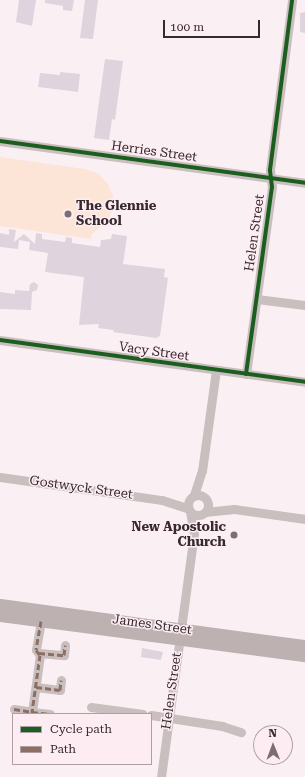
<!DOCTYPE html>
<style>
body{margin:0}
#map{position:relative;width:305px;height:777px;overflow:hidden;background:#faf0f4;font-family:"Roboto Serif",serif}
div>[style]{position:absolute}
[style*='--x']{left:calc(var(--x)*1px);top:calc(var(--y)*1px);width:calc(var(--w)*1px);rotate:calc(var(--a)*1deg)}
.green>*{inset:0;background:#fce4d7}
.building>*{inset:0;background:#dfd3dd}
.minor>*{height:9px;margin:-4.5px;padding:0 4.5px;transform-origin:4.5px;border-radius:4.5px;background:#c9bfbe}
.minor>.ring{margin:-4.5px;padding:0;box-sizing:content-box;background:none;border:9px solid #c9bfbe;border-radius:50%}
.highway>*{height:13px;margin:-6.5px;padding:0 6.5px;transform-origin:6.5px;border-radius:6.5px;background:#beb1b2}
.quiet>*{height:3px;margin-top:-1.5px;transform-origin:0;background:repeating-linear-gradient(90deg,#8d6e63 0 6px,transparent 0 9px)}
.cycleway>*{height:4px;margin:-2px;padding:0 2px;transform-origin:2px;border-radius:2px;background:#1b5e20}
.dots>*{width:11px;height:11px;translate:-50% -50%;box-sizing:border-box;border:2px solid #fdedf3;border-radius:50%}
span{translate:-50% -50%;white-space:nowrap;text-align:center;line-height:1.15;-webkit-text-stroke:3px #fdedf3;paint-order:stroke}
.street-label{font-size:13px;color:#352b2f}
.poi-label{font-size:13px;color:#352b2f;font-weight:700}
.left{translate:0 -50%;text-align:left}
.right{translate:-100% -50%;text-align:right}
.legend{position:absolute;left:12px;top:713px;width:140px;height:52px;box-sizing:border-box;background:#fdedf3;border:1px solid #ad9fa5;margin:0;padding:5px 7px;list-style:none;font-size:12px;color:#352b2f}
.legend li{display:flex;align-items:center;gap:8px;height:20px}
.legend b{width:20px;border:1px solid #ad9fa5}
.north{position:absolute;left:253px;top:725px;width:40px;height:40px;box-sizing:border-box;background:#fdedf3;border:1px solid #ad9fa5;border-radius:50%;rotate:359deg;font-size:11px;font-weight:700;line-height:16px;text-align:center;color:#352b2f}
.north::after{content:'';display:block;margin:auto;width:14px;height:18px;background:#7a7074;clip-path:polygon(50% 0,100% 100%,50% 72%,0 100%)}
.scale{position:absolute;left:163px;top:20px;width:97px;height:18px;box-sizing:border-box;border:2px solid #352b2f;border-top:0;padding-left:5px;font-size:12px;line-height:14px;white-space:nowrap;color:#352b2f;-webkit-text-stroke:3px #fdedf3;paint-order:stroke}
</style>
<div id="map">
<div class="green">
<div style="clip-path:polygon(0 157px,85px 169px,99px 174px,108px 184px,113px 196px,113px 209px,107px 222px,92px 234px,91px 239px,0 226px)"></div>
</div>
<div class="building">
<div style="clip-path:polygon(19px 0,36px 0,32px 26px,16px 22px)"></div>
<div style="clip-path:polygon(45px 0,74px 0,72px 11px,63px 10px,63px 6px,45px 3px)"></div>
<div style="clip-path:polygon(85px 0,98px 0,93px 39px,80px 38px)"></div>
<div style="clip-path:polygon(305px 12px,305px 33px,300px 32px,300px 13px)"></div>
<div style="clip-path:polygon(105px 59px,123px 61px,115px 120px,112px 119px,109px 140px,94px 138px)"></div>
<div style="clip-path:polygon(60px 72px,80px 74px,78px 92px,38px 87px,40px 73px,60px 75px)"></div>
<div style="clip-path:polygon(9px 229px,16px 230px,14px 242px,24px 234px,35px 244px,36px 233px,42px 234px,42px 239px,65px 242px,66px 237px,72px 238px,72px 243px,100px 247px,101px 240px,111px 239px,112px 234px,127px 236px,123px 264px,165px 269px,164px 277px,168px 278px,160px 336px,156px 338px,113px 332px,114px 330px,98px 328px,99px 324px,79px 325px,84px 277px,45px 272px,48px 253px,29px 250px,30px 242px,19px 240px,18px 249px,0 247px,0 233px,9px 235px)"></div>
<div style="clip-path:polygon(34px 282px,38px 285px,37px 290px,32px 292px,31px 310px,0 309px,0 292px,15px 294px,15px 290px,29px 291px,30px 284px)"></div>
<div style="clip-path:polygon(142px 648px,163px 652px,161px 660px,141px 657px)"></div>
</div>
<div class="minor">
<div style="--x:0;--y:141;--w:308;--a:7.8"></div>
<div style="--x:257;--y:299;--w:48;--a:7.1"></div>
<div style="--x:0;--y:340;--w:308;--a:7.8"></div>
<div style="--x:246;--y:374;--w:189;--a:-82.1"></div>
<div style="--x:272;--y:187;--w:17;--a:-97"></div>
<div style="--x:270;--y:170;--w:171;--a:-82.6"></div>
<div style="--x:0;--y:477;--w:164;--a:8.1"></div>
<div style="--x:162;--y:500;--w:28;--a:18"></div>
<div class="ring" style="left:188px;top:495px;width:11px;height:11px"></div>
<div style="--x:194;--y:495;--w:25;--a:-72"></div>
<div style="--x:202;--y:471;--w:102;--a:-82.1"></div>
<div style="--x:205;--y:512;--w:29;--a:-6"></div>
<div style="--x:234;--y:509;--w:72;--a:8"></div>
<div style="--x:41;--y:621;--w:29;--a:100"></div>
<div style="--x:36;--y:650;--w:6;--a:51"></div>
<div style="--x:40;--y:655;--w:58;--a:98"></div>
<div style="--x:32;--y:712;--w:18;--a:6"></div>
<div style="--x:39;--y:653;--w:25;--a:5"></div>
<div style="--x:64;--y:655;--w:10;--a:-84"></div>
<div style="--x:36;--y:687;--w:24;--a:7"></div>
<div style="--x:60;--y:690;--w:10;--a:-84"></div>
<div style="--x:91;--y:707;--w:52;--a:7.7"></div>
<div style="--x:14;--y:709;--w:18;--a:9"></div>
<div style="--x:151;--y:715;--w:72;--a:8.8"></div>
<div style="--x:222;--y:726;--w:20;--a:18"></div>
<div style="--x:161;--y:777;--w:245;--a:-82.3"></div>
<div style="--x:194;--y:534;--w:23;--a:-100"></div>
</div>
<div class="highway">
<div style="--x:0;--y:605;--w:308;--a:7.7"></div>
<div style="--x:0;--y:615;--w:308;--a:7.5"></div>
</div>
<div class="quiet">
<div style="--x:41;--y:621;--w:29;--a:100"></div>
<div style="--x:36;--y:650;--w:6;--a:51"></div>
<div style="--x:40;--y:655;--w:58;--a:98"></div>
<div style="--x:32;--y:712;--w:18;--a:6"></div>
<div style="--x:39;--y:653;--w:25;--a:5"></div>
<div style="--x:64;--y:655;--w:10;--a:-84"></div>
<div style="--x:36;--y:687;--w:24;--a:7"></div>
<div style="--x:60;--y:690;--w:10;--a:-84"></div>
<div style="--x:14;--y:709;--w:18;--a:9"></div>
</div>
<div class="cycleway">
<div style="--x:0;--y:141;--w:308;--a:7.8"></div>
<div style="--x:0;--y:340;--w:308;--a:7.8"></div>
<div style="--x:246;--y:374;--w:189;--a:-82.1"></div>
<div style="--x:272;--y:187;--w:17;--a:-97"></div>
<div style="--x:270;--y:170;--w:171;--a:-82.6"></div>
</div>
<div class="dots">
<div style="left:68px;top:214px;background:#7a7074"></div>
<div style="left:234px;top:535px;background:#7a7074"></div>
</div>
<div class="street-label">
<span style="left:154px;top:152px;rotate:8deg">Herries Street</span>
<span style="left:255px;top:233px;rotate:-82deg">Helen Street</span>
<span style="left:154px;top:352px;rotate:8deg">Vacy Street</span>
<span style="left:81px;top:488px;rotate:8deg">Gostwyck Street</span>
<span style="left:152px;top:625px;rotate:8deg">James Street</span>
<span style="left:172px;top:691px;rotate:-82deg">Helen Street</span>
</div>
<div class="poi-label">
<span class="left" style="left:76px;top:214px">The Glennie<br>School</span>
<span class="right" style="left:226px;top:535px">New Apostolic<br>Church</span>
</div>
<ul class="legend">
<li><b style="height:5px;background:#1b5e20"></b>Cycle path</li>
<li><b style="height:5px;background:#8d6e63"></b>Path</li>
</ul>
<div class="north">N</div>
<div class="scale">100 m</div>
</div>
